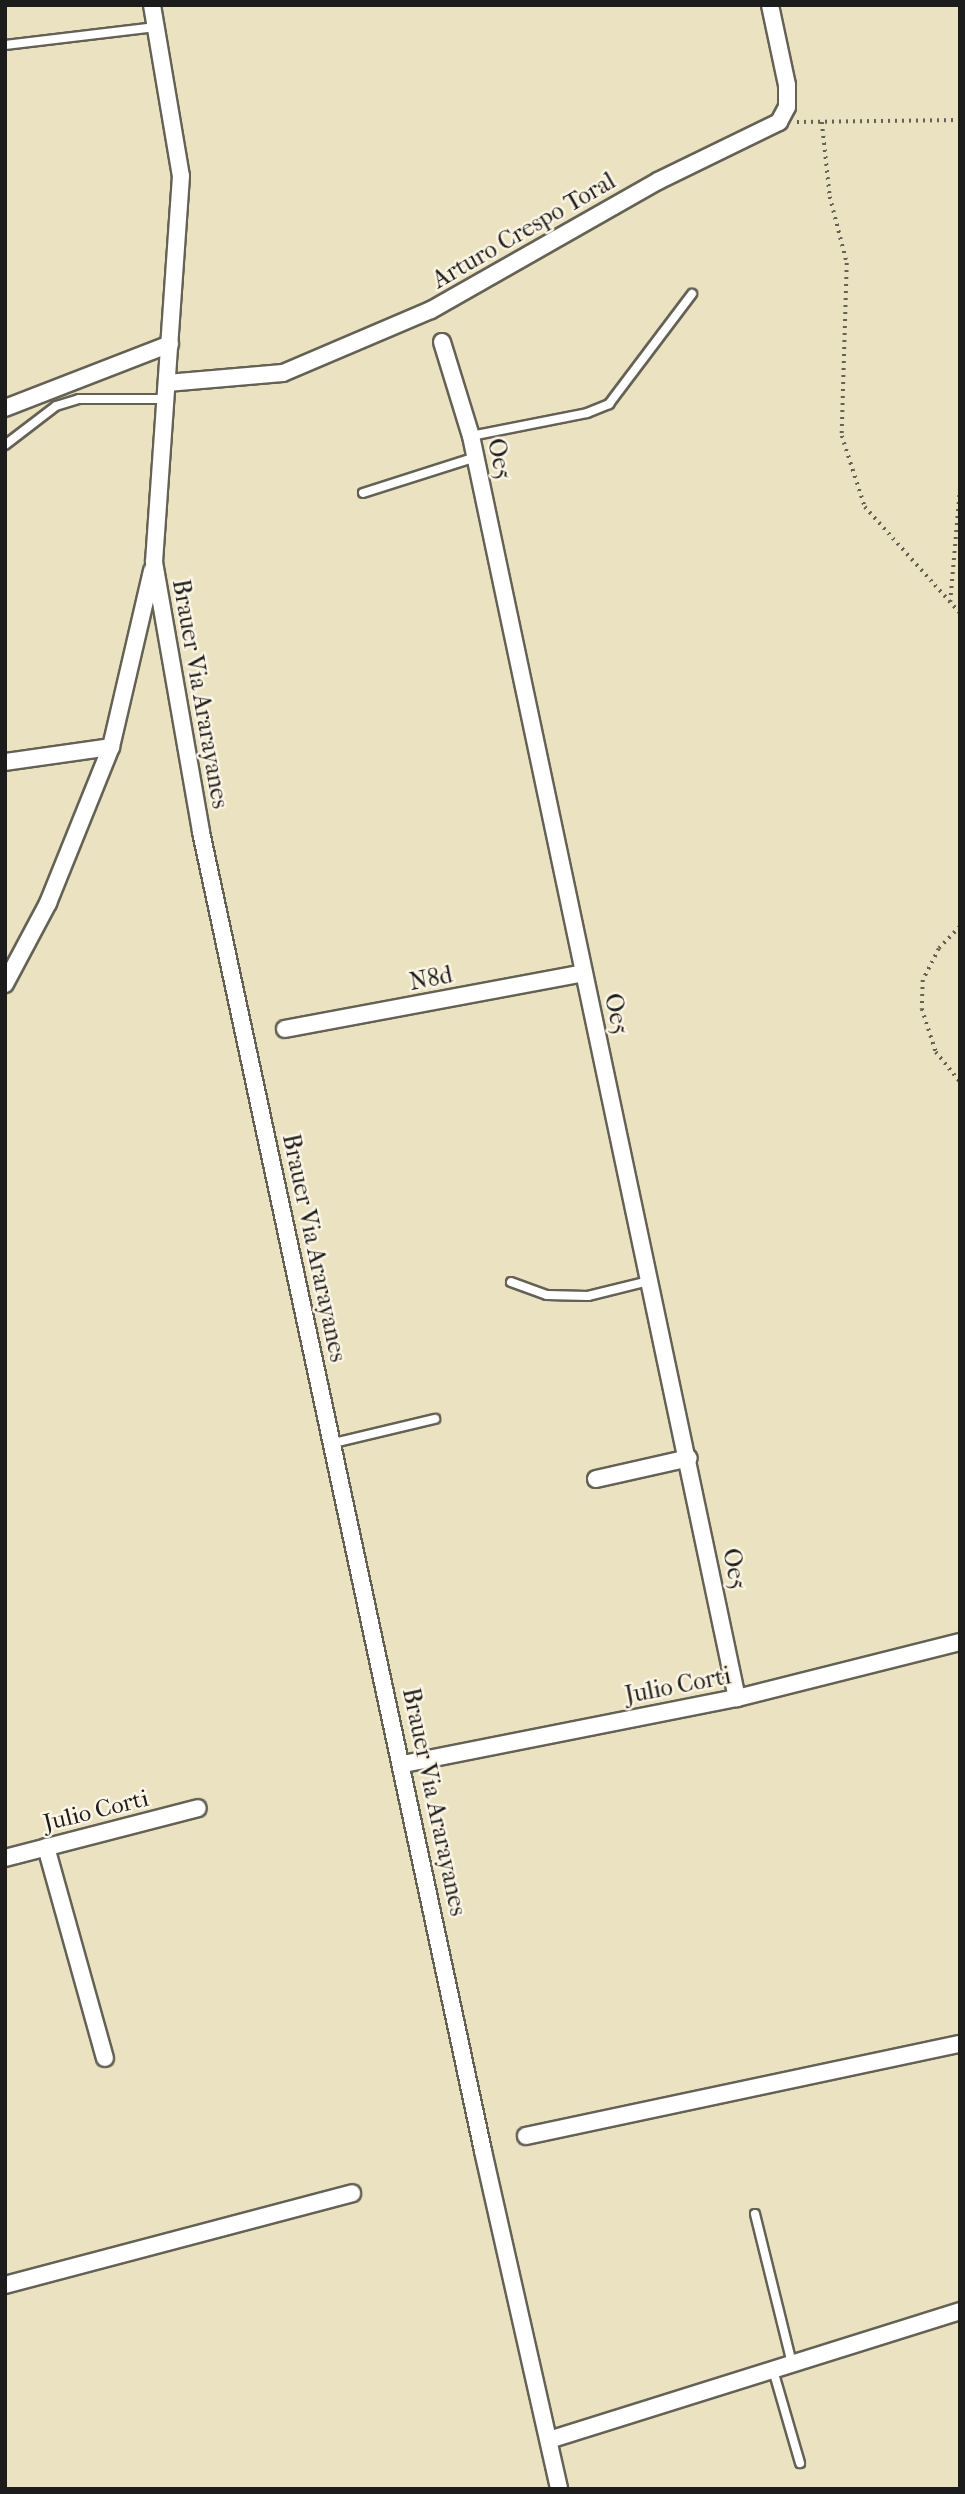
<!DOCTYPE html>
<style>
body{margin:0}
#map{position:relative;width:965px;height:2494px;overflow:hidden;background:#eae2c0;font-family:"IM FELL French Canon",serif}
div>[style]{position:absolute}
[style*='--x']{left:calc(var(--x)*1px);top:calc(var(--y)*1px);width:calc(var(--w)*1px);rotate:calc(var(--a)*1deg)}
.path>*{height:3.5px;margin-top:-1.75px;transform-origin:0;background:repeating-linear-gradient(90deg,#646155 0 2px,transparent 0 7px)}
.roads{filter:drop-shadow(2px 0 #646155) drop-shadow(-2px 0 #646155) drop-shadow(0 2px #646155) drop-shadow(0 -2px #646155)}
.service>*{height:8px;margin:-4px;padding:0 4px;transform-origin:4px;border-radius:4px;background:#fff}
.minor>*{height:16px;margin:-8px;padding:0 8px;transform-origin:8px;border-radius:8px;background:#fff}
span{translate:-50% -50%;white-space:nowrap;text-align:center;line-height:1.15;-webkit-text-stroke:5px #fcf5e5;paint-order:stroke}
.street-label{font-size:24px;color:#1c1c1c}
.frame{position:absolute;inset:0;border:7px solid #1c1c1c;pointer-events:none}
</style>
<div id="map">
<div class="path">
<div style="--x:797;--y:122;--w:163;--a:-0.7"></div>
<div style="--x:822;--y:122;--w:75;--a:83.9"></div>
<div style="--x:830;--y:197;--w:68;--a:75.6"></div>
<div style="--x:847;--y:263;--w:173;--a:91.7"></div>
<div style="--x:842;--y:436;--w:75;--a:72.1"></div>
<div style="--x:865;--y:507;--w:142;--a:48.1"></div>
<div style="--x:950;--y:602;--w:116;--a:-85.1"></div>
<div style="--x:960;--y:927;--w:30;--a:134"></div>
<div style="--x:939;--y:949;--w:35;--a:117"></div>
<div style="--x:923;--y:980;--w:29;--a:92"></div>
<div style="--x:922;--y:1009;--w:45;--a:72"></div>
<div style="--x:936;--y:1052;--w:38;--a:51"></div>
</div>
<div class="roads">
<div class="service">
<div style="--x:5;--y:45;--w:152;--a:-6.8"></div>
<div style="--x:471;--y:436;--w:118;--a:-11.2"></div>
<div style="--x:587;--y:413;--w:24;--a:-22"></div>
<div style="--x:609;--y:404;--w:138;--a:-53"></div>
<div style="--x:5;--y:445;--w:64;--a:-37.4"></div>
<div style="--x:56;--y:406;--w:24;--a:-17"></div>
<div style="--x:79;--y:399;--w:87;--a:0"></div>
<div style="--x:363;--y:493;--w:119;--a:-17.7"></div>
<div style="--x:511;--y:1282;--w:38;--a:20"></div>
<div style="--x:547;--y:1295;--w:41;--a:1.4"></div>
<div style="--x:588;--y:1296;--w:63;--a:-13.8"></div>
<div style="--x:334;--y:1443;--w:104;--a:-13.4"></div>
<div style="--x:755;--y:2214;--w:154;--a:76.1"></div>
<div style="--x:773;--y:2370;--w:97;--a:73.8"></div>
</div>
<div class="minor">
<div style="--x:152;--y:5;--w:173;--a:80.4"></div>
<div style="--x:181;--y:176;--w:387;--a:94"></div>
<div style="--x:154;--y:562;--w:274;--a:80.1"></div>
<div style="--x:201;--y:832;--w:1349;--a:77.93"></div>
<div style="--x:483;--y:2151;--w:346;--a:77.3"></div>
<div style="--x:442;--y:342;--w:98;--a:72.9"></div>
<div style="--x:471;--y:436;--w:1290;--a:78.1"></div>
<div style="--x:167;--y:383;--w:116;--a:-4.9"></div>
<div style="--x:283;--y:373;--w:161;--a:-23.1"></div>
<div style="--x:431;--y:310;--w:261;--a:-29.6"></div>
<div style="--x:658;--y:181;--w:135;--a:-26"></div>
<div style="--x:779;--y:122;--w:17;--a:-62"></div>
<div style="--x:787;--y:107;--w:22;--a:-90"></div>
<div style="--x:787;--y:85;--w:82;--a:-102"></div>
<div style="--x:5;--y:408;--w:177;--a:-21.2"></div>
<div style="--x:5;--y:762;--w:107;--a:-8.1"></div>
<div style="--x:5;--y:984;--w:92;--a:-62"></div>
<div style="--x:48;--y:903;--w:168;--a:-68"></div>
<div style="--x:111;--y:747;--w:181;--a:-76.9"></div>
<div style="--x:285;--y:1029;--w:304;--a:-10.6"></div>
<div style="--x:596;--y:1479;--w:95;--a:-12.7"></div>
<div style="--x:403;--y:1764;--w:340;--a:-11.2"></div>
<div style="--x:737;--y:1698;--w:230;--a:-14.1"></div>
<div style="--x:46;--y:1847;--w:219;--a:74.4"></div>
<div style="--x:5;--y:1858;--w:199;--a:-14.5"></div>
<div style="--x:526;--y:2136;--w:444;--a:-12"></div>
<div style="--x:5;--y:2285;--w:359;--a:-14.8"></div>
<div style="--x:549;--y:2440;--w:431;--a:-17.4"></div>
</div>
</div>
<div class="street-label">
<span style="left:524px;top:231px;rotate:-30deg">Arturo Crespo Toral</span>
<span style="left:499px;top:459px;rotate:78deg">Oe5</span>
<span style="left:200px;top:694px;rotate:80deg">Brauer Via Ararayanes</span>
<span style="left:431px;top:979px;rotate:-11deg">N8d</span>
<span style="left:616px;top:1014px;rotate:78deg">Oe5</span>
<span style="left:314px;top:1248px;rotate:78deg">Brauer Via Ararayanes</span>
<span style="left:734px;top:1569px;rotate:79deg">Oe5</span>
<span style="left:678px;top:1686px;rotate:-11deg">Julio Corti</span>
<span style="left:434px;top:1802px;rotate:78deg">Brauer Via Ararayanes</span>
<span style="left:96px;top:1811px;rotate:-14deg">Julio Corti</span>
</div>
<div class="frame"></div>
</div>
